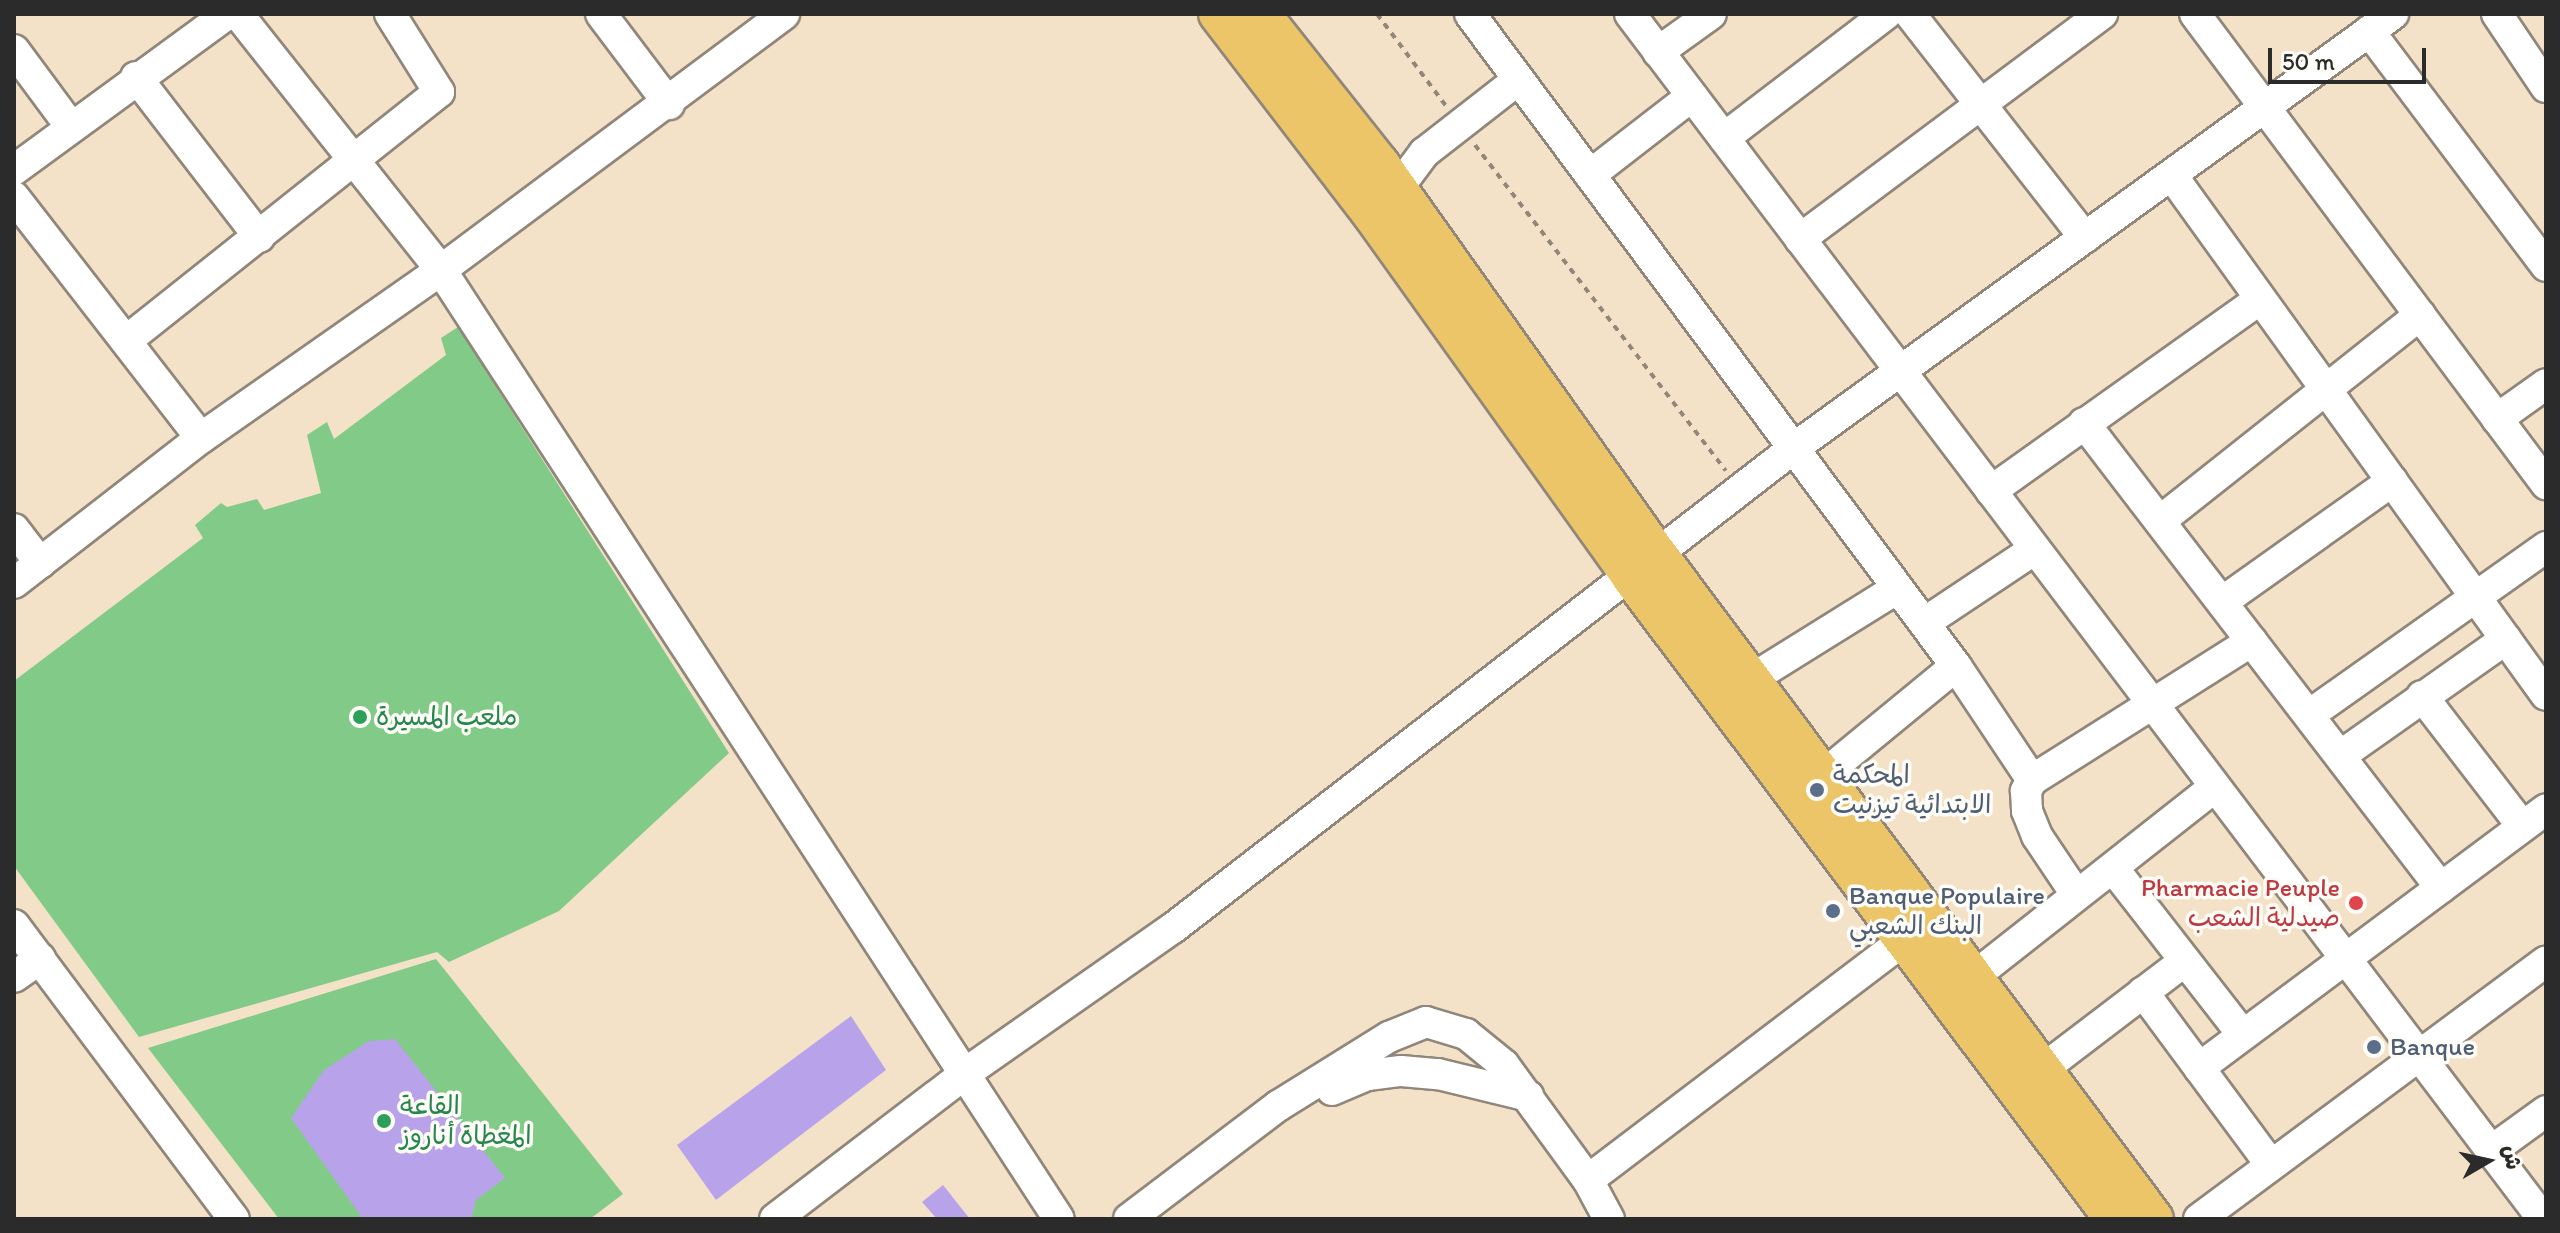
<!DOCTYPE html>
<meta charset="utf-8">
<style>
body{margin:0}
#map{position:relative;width:2560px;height:1233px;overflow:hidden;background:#f4e2c8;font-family:Itim,"Playpen Sans Arabic",sans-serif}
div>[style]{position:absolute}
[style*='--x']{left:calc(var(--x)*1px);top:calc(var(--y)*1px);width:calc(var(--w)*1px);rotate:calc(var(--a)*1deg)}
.green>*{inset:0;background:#81ca87}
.building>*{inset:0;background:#b8a3ea}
.path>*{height:4px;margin-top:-2px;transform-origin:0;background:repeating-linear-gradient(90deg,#90867a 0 6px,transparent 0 12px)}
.roads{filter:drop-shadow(2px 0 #90867a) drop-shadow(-2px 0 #90867a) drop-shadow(0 2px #90867a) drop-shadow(0 -2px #90867a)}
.minor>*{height:30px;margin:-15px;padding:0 15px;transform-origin:15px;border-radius:15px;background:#fff}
.major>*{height:38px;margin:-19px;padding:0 19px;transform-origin:19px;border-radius:19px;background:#ecc569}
.dots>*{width:22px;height:22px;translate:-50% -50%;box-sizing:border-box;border:4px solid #fdfcf7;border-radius:50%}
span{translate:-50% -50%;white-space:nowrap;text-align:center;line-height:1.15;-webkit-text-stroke:7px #fdfcf7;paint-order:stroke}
.leisure-label{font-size:26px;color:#27864d}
.left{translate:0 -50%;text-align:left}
.service-label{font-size:26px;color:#4e5e75}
.health-label{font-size:26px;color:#be3a42}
.right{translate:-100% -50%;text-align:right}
.frame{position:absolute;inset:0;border:16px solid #2b2b2b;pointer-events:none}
.north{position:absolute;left:2448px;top:1121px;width:80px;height:80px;-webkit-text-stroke:6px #fdfcf7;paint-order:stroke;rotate:81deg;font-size:22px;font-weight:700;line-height:32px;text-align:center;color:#2b2b2b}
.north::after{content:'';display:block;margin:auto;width:28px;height:36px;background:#2b2b2b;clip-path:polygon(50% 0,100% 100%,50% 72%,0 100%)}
.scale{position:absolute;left:2268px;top:48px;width:158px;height:36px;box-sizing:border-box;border:4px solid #2b2b2b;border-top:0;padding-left:10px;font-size:24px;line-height:28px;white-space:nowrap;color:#2b2b2b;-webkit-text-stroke:6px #fdfcf7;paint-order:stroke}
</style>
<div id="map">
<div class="green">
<div style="clip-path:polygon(458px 327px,729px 753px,559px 911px,449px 962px,437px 952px,139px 1037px,14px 866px,14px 681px,203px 538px,195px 525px,221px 503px,227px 507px,257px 499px,264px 510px,321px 493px,307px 435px,327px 422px,334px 439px,446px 355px,441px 338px)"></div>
<div style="clip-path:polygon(436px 959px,623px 1194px,590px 1219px,279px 1219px,148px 1048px)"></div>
</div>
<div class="building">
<div style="clip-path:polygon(851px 1016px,886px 1070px,716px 1200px,677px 1145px)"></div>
<div style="clip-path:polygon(395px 1039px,505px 1178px,476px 1200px,471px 1219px,363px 1219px,291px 1118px,324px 1070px,369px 1041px)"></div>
<div style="clip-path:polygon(943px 1185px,970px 1219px,937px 1219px,922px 1202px)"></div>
</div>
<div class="path">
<div style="--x:1377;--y:14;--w:115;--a:53.1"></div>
<div style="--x:1475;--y:145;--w:411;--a:52.4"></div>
</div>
<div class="roads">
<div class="minor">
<div style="--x:238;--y:14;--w:327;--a:51.6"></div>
<div style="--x:441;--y:270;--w:1132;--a:56.93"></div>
<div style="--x:601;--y:14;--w:113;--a:52.9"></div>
<div style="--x:1470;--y:14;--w:813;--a:53.3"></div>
<div style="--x:1956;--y:666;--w:137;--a:56.3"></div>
<div style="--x:2032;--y:780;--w:13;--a:119"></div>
<div style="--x:2026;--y:791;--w:20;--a:87"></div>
<div style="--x:2027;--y:811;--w:27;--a:68"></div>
<div style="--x:2037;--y:836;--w:70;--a:56.1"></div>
<div style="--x:1630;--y:14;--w:1512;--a:52.85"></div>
<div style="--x:1910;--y:14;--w:284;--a:52"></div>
<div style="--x:2195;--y:14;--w:587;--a:53.25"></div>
<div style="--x:2497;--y:14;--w:88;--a:56.1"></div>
<div style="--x:2369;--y:31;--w:294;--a:53"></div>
<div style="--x:14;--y:50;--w:96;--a:53.5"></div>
<div style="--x:1658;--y:52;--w:65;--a:-35.6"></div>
<div style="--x:136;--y:77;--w:202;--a:52.4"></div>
<div style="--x:1724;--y:138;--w:204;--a:-37.4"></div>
<div style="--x:14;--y:170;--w:264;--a:-36.2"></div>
<div style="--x:1590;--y:175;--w:129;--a:-37.8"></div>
<div style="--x:2173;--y:177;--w:638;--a:54.24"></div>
<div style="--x:14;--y:197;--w:305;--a:52.2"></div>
<div style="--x:1386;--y:204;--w:64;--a:-53.3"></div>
<div style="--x:1424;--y:153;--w:120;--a:-37.9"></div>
<div style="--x:1800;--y:239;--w:377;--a:-36.7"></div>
<div style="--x:126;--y:341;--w:400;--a:-38.5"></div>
<div style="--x:439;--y:92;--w:92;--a:-122.1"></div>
<div style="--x:2497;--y:419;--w:60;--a:-35.5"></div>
<div style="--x:2084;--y:423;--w:586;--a:52.49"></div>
<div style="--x:1991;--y:491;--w:330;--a:-35.5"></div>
<div style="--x:2160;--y:521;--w:332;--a:-38.4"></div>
<div style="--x:14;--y:529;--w:43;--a:52.6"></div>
<div style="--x:14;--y:583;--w:237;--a:-37.8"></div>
<div style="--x:201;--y:438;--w:293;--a:-35"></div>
<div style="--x:441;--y:270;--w:428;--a:-36.7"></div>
<div style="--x:2222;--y:602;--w:209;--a:-35.4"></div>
<div style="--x:1924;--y:623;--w:133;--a:-33.7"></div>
<div style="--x:1750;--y:680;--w:174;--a:-31.9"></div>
<div style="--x:2422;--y:696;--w:164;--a:52.4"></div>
<div style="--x:2309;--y:715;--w:291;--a:-35.3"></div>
<div style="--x:2340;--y:756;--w:203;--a:-35.2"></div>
<div style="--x:1822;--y:776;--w:173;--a:-39.4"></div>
<div style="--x:2032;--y:780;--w:260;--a:-32.3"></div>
<div style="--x:2113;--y:868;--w:210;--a:52.1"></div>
<div style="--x:14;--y:925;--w:367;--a:53.2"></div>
<div style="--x:14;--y:977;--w:32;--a:-35"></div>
<div style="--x:1972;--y:978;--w:309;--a:-38.2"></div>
<div style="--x:2143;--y:992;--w:215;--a:53.5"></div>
<div style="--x:2199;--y:1068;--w:433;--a:-36.7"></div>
<div style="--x:2043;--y:1069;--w:178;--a:-37.3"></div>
<div style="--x:1332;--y:1090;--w:39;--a:-23"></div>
<div style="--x:1368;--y:1075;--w:33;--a:-7"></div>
<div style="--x:1401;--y:1071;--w:37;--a:5"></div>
<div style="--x:1438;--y:1074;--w:93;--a:13.7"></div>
<div style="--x:2491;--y:1151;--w:68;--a:-36"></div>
<div style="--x:1588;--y:1180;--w:418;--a:-37.2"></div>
<div style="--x:775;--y:1219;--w:242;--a:-37.4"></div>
<div style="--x:967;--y:1072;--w:251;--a:-35"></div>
<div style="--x:1173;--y:928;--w:785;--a:-37.7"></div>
<div style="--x:1794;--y:448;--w:740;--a:-35.92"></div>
<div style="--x:1129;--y:1219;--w:187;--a:-37.2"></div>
<div style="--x:1278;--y:1106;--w:131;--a:-31.9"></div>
<div style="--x:1389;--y:1037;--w:40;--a:-22"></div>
<div style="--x:1426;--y:1022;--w:42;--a:16.7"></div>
<div style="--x:1466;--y:1034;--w:49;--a:39.2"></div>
<div style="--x:1504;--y:1065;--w:142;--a:53.9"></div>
<div style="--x:1588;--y:1180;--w:44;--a:61.7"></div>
<div style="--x:2199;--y:1219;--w:432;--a:-36.6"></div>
</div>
<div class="major">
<div style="--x:1218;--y:14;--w:255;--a:52.5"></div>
<div style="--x:1373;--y:216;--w:444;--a:54.4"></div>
<div style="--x:1631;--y:577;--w:803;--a:53.04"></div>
<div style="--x:1261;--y:14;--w:191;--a:51.6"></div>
<div style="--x:1380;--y:164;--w:481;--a:54.6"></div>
<div style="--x:1659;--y:556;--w:827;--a:53.25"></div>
</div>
</div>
<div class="dots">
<div style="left:360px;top:717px;background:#2e9e5b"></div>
<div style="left:1817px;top:790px;background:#5c6f8a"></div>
<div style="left:2356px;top:903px;background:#e0444e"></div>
<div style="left:1833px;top:911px;background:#5c6f8a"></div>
<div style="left:2374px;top:1047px;background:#5c6f8a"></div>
<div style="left:384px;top:1121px;background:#2e9e5b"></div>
</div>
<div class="leisure-label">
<span class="left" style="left:376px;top:717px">ملعب المسيرة</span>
<span class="left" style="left:400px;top:1121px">القاعة<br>المغطاة أناروز</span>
</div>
<div class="service-label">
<span class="left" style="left:1833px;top:790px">المحكمة<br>الابتدائية تيزنيت</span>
<span class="left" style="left:1849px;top:911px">Banque Populaire<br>البنك الشعبي</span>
<span class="left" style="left:2390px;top:1047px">Banque</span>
</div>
<div class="health-label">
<span class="right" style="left:2340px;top:903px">Pharmacie Peuple<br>صيدلية الشعب</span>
</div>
<div class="frame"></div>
<div class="north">ش</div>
<div class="scale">50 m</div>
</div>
